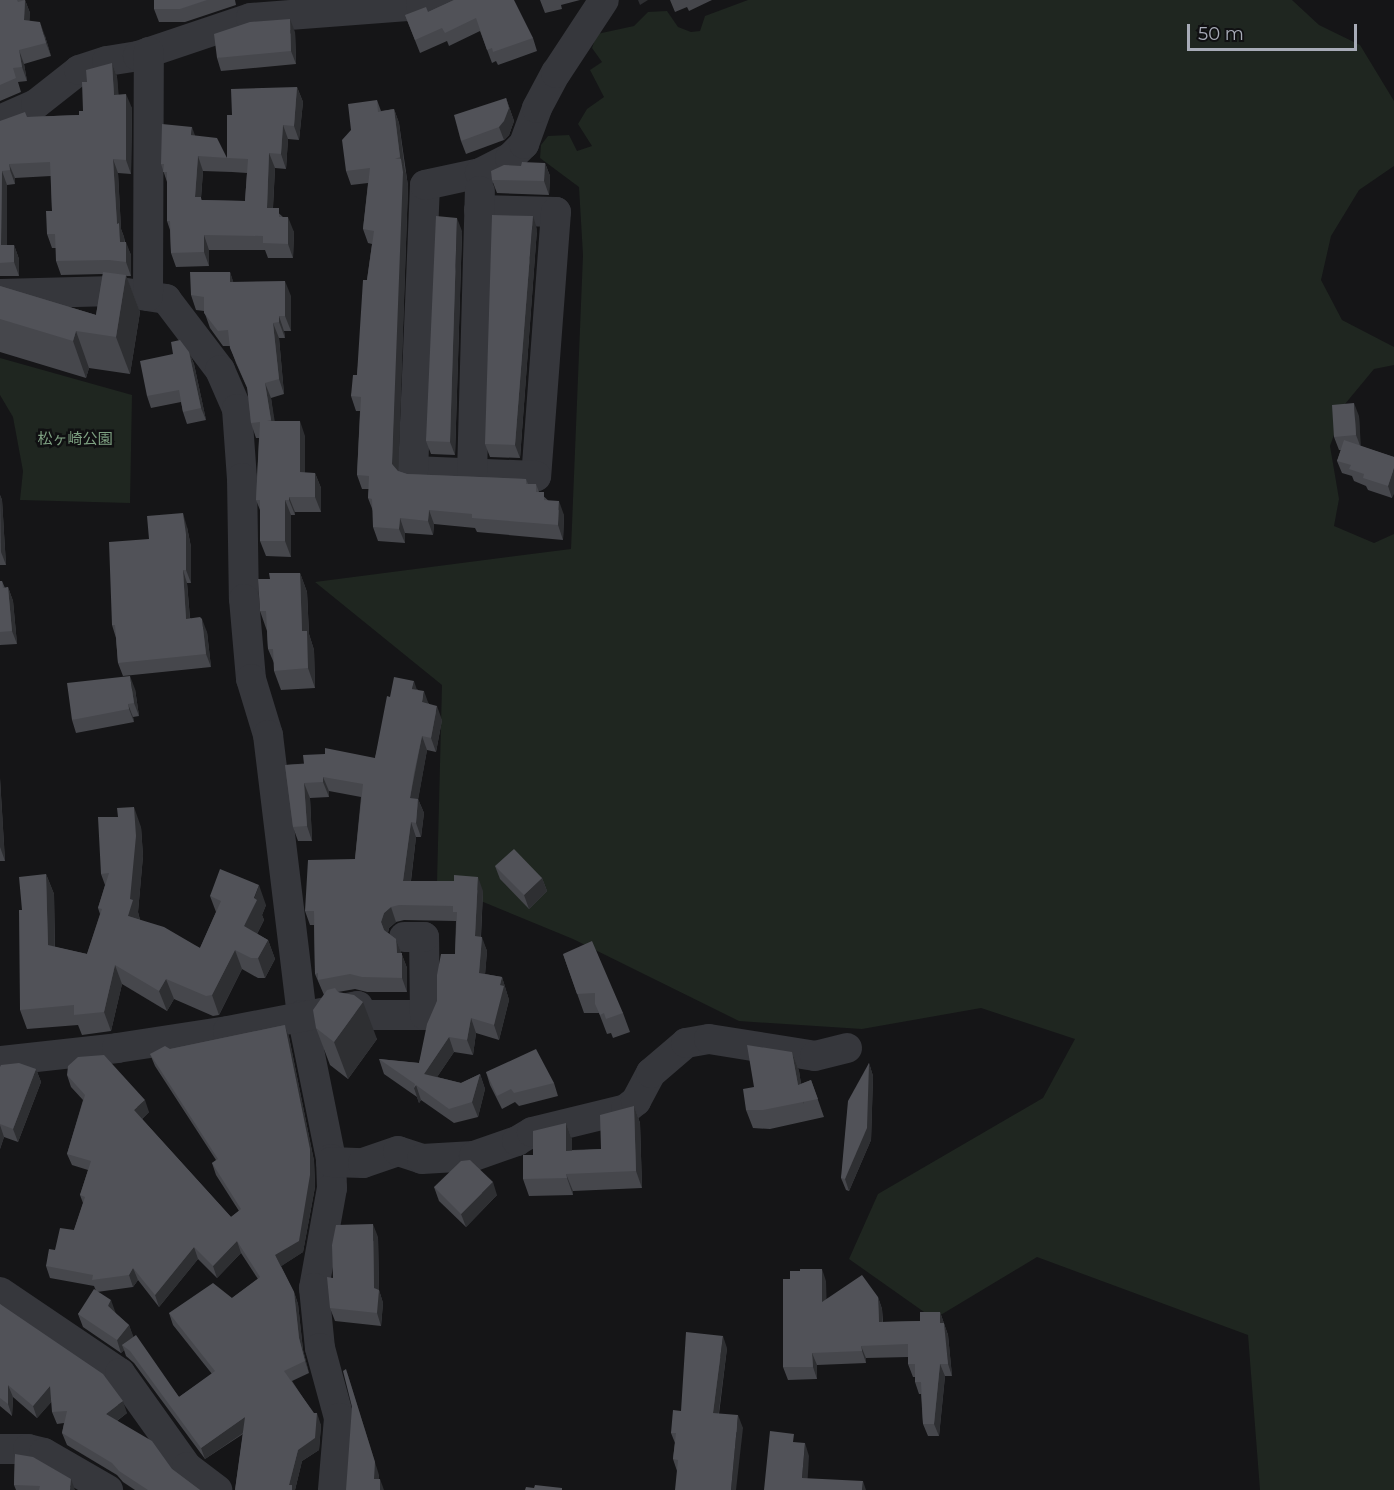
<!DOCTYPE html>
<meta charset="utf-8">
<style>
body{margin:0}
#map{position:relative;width:1394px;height:1490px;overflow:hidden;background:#151517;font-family:Montserrat,"Noto Sans JP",sans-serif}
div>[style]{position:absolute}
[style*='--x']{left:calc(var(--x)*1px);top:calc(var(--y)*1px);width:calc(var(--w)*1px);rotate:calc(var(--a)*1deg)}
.green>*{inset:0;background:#1f2620}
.minor>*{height:30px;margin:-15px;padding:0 15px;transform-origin:15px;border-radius:15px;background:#36373c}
.wall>*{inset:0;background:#46474c}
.shaded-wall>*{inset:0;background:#2e2f32}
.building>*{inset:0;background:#515258}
span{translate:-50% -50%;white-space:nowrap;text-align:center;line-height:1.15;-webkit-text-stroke:5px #101012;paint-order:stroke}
.park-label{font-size:15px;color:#7ea182}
.scale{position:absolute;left:1187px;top:24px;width:170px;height:27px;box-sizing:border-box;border:3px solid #a7abb7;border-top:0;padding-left:8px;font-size:18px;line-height:21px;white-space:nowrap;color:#a7abb7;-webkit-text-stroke:4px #101012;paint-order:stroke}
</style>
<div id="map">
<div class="green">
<div style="clip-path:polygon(748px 0,1292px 0,1319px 25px,1360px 45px,1394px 101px,1394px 166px,1359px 190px,1331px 236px,1321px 280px,1342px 320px,1394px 347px,1394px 365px,1374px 369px,1345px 404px,1330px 446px,1339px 499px,1334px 526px,1374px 543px,1394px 534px,1394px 1490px,1260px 1490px,1248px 1335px,1037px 1257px,934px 1319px,849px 1259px,878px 1194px,1043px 1098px,1075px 1039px,981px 1008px,862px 1029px,739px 1021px,573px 939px,437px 883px,442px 685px,315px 582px,571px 549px,583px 255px,579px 187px,540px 158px,541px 145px,548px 136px,569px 135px,577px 151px,592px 146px,578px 124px,587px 109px,604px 97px,590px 70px,602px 62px,592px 48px,597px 34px,634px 26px,648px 12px,667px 11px,678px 27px,691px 32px,700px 31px,705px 16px)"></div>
<div style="clip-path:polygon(0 358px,132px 395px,130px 503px,20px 500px,23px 471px,13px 417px,0 395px)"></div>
</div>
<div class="minor">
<div style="--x:0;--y:120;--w:39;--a:-24"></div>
<div style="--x:36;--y:104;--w:55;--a:-38.3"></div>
<div style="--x:79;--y:70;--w:29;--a:-18"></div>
<div style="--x:107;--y:61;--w:31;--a:-9"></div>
<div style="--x:138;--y:56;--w:119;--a:-18.6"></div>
<div style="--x:251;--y:18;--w:170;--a:-4.4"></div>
<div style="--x:421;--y:5;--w:25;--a:-11"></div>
<div style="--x:479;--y:210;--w:77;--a:1.5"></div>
<div style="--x:556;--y:212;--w:265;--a:94.3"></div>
<div style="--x:536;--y:476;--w:123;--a:-177.7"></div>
<div style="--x:413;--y:471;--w:286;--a:-87.6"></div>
<div style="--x:425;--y:185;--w:56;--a:-12.3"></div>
<div style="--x:480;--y:173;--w:34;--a:-27"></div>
<div style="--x:510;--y:158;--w:20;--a:-45"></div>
<div style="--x:524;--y:144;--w:38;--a:-70"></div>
<div style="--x:537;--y:108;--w:40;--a:-62"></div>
<div style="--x:556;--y:73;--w:87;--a:-56.7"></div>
<div style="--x:0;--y:294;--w:114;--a:-1.5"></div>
<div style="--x:114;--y:291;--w:53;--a:8.7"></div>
<div style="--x:166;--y:299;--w:89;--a:52.7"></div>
<div style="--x:220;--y:370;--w:43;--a:66.4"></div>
<div style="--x:237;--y:409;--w:69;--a:85.9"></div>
<div style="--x:242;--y:478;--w:121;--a:89.1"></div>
<div style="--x:244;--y:599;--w:80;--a:85"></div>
<div style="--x:251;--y:679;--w:59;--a:73.1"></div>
<div style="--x:268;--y:735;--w:282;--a:83.1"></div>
<div style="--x:302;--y:1015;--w:147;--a:78.6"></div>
<div style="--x:331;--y:1159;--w:29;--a:88"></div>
<div style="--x:332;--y:1188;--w:102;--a:100.2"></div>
<div style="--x:314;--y:1288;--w:60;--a:84.3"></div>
<div style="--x:320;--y:1348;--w:73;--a:74.8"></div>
<div style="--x:339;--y:1418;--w:72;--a:94.8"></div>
<div style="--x:148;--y:296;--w:244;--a:-89.8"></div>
<div style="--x:472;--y:474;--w:283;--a:-88.4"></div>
<div style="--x:0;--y:1061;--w:118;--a:-6.3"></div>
<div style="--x:117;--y:1048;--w:112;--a:-8.7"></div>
<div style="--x:228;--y:1031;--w:132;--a:-10.9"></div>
<div style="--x:358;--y:1006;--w:9;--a:72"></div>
<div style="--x:361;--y:1015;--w:64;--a:0"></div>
<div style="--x:425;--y:1015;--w:78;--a:-90.7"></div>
<div style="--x:424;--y:937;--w:20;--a:180"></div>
<div style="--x:331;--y:1162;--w:32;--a:2"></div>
<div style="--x:363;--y:1163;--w:37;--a:-19"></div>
<div style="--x:398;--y:1151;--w:25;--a:18"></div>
<div style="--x:422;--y:1159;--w:52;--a:-3.3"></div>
<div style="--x:474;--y:1156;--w:46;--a:-19.2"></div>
<div style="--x:517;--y:1141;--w:17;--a:-31"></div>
<div style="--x:532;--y:1132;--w:97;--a:-13.7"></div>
<div style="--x:626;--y:1109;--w:13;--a:-39"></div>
<div style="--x:636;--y:1101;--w:32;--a:-62"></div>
<div style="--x:651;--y:1073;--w:46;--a:-40.6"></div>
<div style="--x:686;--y:1043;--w:23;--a:-10"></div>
<div style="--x:709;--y:1039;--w:107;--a:9.1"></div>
<div style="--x:815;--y:1056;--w:33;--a:-14"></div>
<div style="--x:0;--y:1292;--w:145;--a:34"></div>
<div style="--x:120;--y:1373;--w:115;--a:54.5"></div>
<div style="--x:187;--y:1467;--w:38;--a:37"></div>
<div style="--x:0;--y:1449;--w:28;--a:0"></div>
<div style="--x:28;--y:1449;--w:16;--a:14"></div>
<div style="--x:44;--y:1453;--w:74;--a:30"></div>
</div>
<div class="wall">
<div style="clip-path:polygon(0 0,25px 0,30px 13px,29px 21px,45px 36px,51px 56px,24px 64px,27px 81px,18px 82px,21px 92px,0 101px)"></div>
<div style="clip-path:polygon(154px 0,235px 0,236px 5px,185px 22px,159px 22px,154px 9px)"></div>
<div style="clip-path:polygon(454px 0,533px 38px,537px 51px,498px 65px,496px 61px,492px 63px,480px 31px,449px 46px,447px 41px,420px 53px,405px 15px,428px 12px)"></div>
<div style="clip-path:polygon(540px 0,580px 0,561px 5px,562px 9px,545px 13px)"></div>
<div style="clip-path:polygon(670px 0,712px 0,689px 11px,687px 7px,675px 12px)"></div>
<div style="clip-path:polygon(295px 32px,296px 64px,221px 71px,217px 58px)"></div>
<div style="clip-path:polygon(112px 63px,117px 77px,118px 95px,132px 108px,131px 174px,118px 173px,121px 229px,124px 237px,125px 242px,131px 255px,131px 276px,126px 276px,140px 312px,130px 374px,89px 368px,86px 378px,0 352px,0 286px,96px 315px,103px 274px,61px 275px,56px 261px,56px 248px,52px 248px,47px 234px,52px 211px,51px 176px,15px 178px,15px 184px,7px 185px,7px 245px,14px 245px,19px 259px,19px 276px,0 276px,0 121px,27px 117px,79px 115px,83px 111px,87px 82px)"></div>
<div style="clip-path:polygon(297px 87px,303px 102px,299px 140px,288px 139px,286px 169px,275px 168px,273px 208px,283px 217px,294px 232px,293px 258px,268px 258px,265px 250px,209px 250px,209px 266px,176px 267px,171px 253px,170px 230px,167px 221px,167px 182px,161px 164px,195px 136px,227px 158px,232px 172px,203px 171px,201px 198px,202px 200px,245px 201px,247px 173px,232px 172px,227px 158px,232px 115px)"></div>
<div style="clip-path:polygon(506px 98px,514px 121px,509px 135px,504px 140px,466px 154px,461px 141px)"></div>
<div style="clip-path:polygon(377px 100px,381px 111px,394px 109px,399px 123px,408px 186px,398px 471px,407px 474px,526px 479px,528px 484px,536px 484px,539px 492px,564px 515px,563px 540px,477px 532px,475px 528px,434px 524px,433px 535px,405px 533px,405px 543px,378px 541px,373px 527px,373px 511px,368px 498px,369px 489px,362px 489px,357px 475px,360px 411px,356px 411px,351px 396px,357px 375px,367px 280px,372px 244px,368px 243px,363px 229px,368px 183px,351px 185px,346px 171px,351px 130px)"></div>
<div style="clip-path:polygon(545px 163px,550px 176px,549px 195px,497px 193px,492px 180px,521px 166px)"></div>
<div style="clip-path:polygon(537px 229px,520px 458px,490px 457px,485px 444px)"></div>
<div style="clip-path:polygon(462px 231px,455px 455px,431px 454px,426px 441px)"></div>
<div style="clip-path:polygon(230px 272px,233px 282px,291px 296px,291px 331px,284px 331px,285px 338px,279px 338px,284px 394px,271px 398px,274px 421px,305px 436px,305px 473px,315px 473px,321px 488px,321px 512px,295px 512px,295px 515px,291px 515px,291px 557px,266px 556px,260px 541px,260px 510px,256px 500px,259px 438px,256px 438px,251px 423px,248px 390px,236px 363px,230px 346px,223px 346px,210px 328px,204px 311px,196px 310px,191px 295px)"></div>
<div style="clip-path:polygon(189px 352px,194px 364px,206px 420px,187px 424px,183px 412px,181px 402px,151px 408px,147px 396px)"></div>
<div style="clip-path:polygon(1359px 416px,1360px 446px,1394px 457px,1392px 498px,1368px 490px,1366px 486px,1354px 481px,1352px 476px,1342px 473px,1337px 461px,1341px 450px,1339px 450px,1334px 437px)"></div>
<div style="clip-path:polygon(0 495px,2px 500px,6px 565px,0 565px)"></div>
<div style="clip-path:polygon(187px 527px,191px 547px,191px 583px,187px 583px,190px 618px,207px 632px,211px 667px,123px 676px,118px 663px,116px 638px,112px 625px,149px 539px)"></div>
<div style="clip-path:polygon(300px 573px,307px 592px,309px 634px,314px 650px,315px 688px,281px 690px,274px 671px,274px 663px,268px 649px,267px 631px,260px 611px,270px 579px)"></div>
<div style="clip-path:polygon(0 581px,2px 581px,5px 588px,8px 587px,13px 601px,17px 644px,0 645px)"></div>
<div style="clip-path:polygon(135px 689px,139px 716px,133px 717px,134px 722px,76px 733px,72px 720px)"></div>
<div style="clip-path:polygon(417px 689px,442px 720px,436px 752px,427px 750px,418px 799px,424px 813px,421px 837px,416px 837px,411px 881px,483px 891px,481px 937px,487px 951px,485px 974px,502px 977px,509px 1000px,499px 1040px,476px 1033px,473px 1055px,454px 1052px,437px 1077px,461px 1083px,480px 1074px,485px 1089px,478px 1117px,454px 1123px,421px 1100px,419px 1103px,417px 1097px,384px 1074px,379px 1059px,419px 1063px,437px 1001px,455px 954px,456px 921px,404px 920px,396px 922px,389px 928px,388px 933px,396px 939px,407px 968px,407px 992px,367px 992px,355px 989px,338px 992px,377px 1039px,348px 1079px,330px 1065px,316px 1028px,324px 995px,315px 974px,314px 925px,310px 925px,305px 911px,355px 859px,361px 797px,329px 791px,329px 797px,310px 798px,312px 841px,298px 841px,293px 827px,285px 765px,375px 758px,390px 697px)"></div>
<div style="clip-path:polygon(0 778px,5px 861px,0 861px)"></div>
<div style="clip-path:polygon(118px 817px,141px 827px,143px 856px,138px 912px,140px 920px,200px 948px,216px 912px,210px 896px,266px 905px,262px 915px,264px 920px,257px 934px,268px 940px,275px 959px,265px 978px,258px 978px,242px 969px,219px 1015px,213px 1016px,174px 999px,167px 1011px,122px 984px,111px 1031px,82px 1035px,78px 1025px,27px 1029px,20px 1010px,22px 910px,46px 874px,54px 894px,55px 947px,87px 954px,100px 914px,98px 908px,105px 885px,101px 874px)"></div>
<div style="clip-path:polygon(495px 866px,542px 878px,547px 891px,529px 909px,500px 879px)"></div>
<div style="clip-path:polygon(563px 954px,623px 1013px,630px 1032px,613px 1038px,611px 1033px,607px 1034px,599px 1013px,584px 1013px)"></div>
<div style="clip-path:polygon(evenodd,285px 1025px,289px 1037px,314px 1161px,315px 1187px,303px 1252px,281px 1266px,294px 1292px,298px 1304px,303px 1350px,309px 1373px,292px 1381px,321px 1425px,319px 1450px,302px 1461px,295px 1490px,235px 1490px,243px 1434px,205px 1459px,134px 1363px,126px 1356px,124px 1350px,121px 1353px,83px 1327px,78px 1314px,96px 1291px,94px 1286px,50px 1278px,46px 1266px,55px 1250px,74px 1230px,83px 1203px,80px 1195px,88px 1170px,72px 1165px,67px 1154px,83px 1100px,71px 1087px,67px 1075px,149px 1112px,142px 1119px,231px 1217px,239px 1211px,216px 1175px,212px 1163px,216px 1160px,155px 1066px,150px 1054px,170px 1049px,285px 1025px,241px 1253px,258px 1279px,232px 1298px,169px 1313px,173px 1325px,212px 1374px,179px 1397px,133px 1337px,129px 1325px,116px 1314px,97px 1292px,133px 1287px,138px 1280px,159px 1307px,198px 1259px,217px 1278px,241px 1253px)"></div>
<div style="clip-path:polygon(792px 1052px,799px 1071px,801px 1084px,811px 1080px,824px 1117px,770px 1129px,753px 1128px,746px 1110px,754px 1087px)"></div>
<div style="clip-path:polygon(869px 1063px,873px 1076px,871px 1140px,849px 1191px,846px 1190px,841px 1178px)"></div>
<div style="clip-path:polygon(0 1067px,36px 1069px,41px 1082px,18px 1142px,4px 1137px,0 1149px)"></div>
<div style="clip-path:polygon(486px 1072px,554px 1083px,558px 1096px,519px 1106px,515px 1102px,502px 1109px,490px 1085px)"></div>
<div style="clip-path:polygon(634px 1106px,640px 1123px,642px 1188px,573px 1191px,573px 1195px,529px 1196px,523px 1179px,533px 1155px,566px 1123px,572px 1140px,572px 1150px,601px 1149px)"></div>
<div style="clip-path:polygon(434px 1187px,497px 1195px,466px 1227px,439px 1201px)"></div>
<div style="clip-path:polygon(378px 1237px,379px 1290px,383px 1303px,381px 1326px,335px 1321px,330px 1308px,333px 1278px)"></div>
<div style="clip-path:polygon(826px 1281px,826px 1299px,878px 1297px,882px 1309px,883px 1322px,920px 1321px,940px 1312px,948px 1335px,952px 1376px,945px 1376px,939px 1436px,928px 1436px,923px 1424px,921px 1394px,919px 1394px,915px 1382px,915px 1377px,913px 1377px,908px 1364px,908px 1357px,866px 1358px,866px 1363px,817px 1365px,817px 1379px,788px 1380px,783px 1367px)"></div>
<div style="clip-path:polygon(0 1304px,127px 1413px,117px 1421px,172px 1469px,200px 1490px,135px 1490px,123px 1482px,117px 1475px,67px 1445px,62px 1433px,64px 1423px,57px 1424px,52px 1412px,52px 1401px,37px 1418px,13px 1397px,12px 1416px,0 1406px)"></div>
<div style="clip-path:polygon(727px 1348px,719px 1414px,743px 1428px,677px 1471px,673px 1459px,675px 1443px,671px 1433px,681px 1411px)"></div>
<div style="clip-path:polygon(15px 1454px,75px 1490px,16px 1490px,14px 1485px)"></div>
</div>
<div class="shaded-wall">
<div style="clip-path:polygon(25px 0,30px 13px,29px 34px,24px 20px)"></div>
<div style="clip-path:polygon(638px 0,648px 0,640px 5px)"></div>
<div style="clip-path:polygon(290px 19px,295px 32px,296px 64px,291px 51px)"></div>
<div style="clip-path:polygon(40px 22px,45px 36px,51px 56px,46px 43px)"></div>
<div style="clip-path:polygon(19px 50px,24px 64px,27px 81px,22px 67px)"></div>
<div style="clip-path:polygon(112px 63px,117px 77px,120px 109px,114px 95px)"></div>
<div style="clip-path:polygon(297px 87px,303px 102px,299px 140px,294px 126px)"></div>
<div style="clip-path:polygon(126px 94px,132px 108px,131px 174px,126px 160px)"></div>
<div style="clip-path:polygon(506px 98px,514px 121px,509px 135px,504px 140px,499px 127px)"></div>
<div style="clip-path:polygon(394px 109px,399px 123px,405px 171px,400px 157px)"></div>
<div style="clip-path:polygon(283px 125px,288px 139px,286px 169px,281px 154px)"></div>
<div style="clip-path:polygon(192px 127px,197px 141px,191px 135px)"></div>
<div style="clip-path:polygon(269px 153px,275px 168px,272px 223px,267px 208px)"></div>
<div style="clip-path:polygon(198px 156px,203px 171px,201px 198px,206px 211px,195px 197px)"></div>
<div style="clip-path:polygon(113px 159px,118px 173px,121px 229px,124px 237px,125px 256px,120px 242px,117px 224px)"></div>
<div style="clip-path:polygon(401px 159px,406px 173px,408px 186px,398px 478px,392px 464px)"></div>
<div style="clip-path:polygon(545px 163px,550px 176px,549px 195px,544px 181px)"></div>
<div style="clip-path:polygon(9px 164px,15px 178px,15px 184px,10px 170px)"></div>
<div style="clip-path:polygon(2px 171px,7px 185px,7px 259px,1px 245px)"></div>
<div style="clip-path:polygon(533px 216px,537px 229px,520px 458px,515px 445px)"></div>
<div style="clip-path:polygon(288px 217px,294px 232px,293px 258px,288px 244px)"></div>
<div style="clip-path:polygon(457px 218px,462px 231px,455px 455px,450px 442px)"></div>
<div style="clip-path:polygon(204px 235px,209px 250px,209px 266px,204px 252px)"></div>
<div style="clip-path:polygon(126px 242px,131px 255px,131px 276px,126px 262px)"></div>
<div style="clip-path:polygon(14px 245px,19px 259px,19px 276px,14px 262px)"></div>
<div style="clip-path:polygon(230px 272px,235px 287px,230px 282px)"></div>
<div style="clip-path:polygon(126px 275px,140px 312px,130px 374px,116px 337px)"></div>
<div style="clip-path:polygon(285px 281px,291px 296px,291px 331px,285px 316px)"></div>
<div style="clip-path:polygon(279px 316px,284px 331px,285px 338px,279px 322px)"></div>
<div style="clip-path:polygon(273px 323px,279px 338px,284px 394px,279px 379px)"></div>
<div style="clip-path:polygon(76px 331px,89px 368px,86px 378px,73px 341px)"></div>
<div style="clip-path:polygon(189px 352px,194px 364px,206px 420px,201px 408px)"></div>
<div style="clip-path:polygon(265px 383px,271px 398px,277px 435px,271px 420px)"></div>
<div style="clip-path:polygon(1354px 403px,1359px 416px,1361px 448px,1356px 435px)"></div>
<div style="clip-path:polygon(300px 421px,305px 436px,305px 488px,300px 472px)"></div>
<div style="clip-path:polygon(1394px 468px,1394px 494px,1392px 498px,1388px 486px)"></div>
<div style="clip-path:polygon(315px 473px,321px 488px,321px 512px,315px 497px)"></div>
<div style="clip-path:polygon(0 495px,2px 500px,6px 565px,1px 552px)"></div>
<div style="clip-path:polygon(289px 497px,295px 512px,295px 515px,289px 500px)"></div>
<div style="clip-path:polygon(285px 500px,291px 515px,291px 557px,285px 541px)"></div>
<div style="clip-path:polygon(559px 501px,564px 515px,563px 540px,558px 525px)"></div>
<div style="clip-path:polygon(429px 510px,434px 524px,433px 535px,428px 521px)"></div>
<div style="clip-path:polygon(183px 513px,187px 527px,191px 547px,191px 583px,186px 570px)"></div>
<div style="clip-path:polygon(400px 518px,405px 533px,405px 543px,399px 529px)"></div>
<div style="clip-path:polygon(183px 570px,187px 583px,191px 632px,186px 619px)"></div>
<div style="clip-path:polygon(300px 573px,307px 592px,309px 634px,314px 650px,315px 688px,308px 668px,302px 631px)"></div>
<div style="clip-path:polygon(8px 587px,13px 601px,17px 644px,12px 631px)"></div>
<div style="clip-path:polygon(202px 619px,207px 632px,211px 667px,206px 654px)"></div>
<div style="clip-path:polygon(130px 676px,135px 689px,139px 716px,134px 703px)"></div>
<div style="clip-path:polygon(414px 681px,419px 696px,412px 689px)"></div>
<div style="clip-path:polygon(424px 691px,429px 705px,422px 702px)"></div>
<div style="clip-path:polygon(128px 704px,133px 717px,134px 722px,129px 709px)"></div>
<div style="clip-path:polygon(437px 706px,442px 720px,436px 752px,431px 738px)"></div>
<div style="clip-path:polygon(422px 736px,427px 750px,416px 812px,410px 798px)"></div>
<div style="clip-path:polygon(323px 777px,329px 791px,329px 797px,323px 782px)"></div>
<div style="clip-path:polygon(0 778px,0 779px,5px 861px,0 847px)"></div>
<div style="clip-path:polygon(304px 783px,310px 798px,312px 841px,307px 826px)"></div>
<div style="clip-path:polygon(418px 799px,424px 813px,421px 837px,416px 823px)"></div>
<div style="clip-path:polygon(134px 807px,141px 827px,143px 856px,138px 912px,140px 920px,128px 916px)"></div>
<div style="clip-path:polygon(411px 822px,416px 837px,409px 896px,403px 881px)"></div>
<div style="clip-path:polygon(46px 874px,54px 894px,55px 965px,48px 945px)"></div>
<div style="clip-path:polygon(478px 877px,483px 891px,480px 951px,475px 936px)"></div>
<div style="clip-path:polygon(542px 878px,547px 891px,529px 909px,524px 895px)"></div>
<div style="clip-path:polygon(259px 885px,266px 905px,262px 915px,264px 920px,251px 946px,244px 926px)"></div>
<div style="clip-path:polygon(391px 907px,396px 922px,389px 928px,387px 936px,384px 930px,381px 922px,384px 913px)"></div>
<div style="clip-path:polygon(482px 937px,487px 951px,484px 988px,479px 973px)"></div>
<div style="clip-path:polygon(396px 939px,407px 968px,407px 992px,402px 978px,397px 953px)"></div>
<div style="clip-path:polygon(268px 940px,275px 959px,265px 978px,258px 958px)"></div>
<div style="clip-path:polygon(235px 950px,242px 969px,219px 1015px,212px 995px)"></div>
<div style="clip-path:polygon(115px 965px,122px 984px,111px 1031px,104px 1012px)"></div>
<div style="clip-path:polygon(502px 977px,509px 1000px,499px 1040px,494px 1025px,500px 985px)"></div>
<div style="clip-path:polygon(166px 979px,174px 999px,167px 1011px,159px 991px)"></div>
<div style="clip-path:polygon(363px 1002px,377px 1039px,348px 1079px,334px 1042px)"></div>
<div style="clip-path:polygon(471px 1018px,476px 1033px,473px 1055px,467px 1040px)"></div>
<div style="clip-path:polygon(285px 1025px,289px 1037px,314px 1161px,315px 1187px,303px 1252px,280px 1267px,275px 1255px)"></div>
<div style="clip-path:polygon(449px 1037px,454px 1052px,429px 1089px,424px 1074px)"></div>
<div style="clip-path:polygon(792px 1052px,799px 1071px,804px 1104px,798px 1085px)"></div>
<div style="clip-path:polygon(869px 1063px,873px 1076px,871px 1140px,849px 1191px,845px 1179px)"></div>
<div style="clip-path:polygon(36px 1069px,41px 1082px,18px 1142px,13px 1129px)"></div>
<div style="clip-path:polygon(480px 1074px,485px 1089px,478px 1117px,472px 1102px)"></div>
<div style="clip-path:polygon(416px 1085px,421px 1100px,419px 1103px,414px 1088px)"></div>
<div style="clip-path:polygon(145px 1100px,149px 1112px,138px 1122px,134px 1110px)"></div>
<div style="clip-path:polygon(634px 1106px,640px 1123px,642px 1188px,636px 1171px)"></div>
<div style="clip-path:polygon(566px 1123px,572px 1140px,572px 1168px,566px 1151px)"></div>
<div style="clip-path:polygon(0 1125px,4px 1137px,0 1149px)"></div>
<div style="clip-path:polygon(566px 1174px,573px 1191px,573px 1195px,567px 1178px)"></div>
<div style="clip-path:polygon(493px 1182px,497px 1195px,466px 1227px,461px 1214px)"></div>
<div style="clip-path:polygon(373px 1224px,378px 1237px,379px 1290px,383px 1303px,381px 1326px,377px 1313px,374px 1288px)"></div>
<div style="clip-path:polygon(237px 1241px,241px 1253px,217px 1278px,213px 1266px)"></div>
<div style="clip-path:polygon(194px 1247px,198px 1259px,159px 1307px,155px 1295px)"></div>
<div style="clip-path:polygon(133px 1268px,138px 1280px,133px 1287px,129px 1275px)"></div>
<div style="clip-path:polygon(822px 1269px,826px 1281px,827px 1314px,822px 1302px)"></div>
<div style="clip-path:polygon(294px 1292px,298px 1304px,303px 1350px,309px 1373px,305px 1361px,299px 1338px)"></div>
<div style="clip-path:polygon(878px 1297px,882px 1309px,883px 1334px,879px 1322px)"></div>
<div style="clip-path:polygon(111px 1300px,116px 1314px,108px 1306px)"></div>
<div style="clip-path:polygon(940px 1312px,948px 1335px,952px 1376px,948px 1364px,940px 1323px)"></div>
<div style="clip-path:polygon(129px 1325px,134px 1338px,122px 1345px,124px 1350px,121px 1353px,117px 1340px)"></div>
<div style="clip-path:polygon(723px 1336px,727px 1348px,717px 1426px,713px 1413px)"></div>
<div style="clip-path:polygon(861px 1346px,866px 1358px,866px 1363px,862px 1351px)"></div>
<div style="clip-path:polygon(812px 1353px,817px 1365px,817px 1379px,813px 1367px)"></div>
<div style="clip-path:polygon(940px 1364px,945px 1376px,939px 1436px,934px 1424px)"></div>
<div style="clip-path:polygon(346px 1369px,379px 1475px,379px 1490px,374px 1479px)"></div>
<div style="clip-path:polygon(8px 1385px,13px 1397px,12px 1416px,8px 1404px)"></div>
<div style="clip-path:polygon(50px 1386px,55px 1398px,37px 1418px,33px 1406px)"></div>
<div style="clip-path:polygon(123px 1401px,127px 1413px,110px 1426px,106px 1414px)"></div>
<div style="clip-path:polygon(317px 1413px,321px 1425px,319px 1450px,302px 1461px,295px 1490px,291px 1490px,289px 1485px,298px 1450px)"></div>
<div style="clip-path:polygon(738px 1415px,743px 1428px,736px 1490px,731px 1490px)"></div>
<div style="clip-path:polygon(245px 1417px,249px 1429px,205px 1459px,201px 1448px)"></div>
<div style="clip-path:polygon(805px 1443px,809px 1456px,807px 1490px,802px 1478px)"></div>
<div style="clip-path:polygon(71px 1479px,75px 1490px,70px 1490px)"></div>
<div style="clip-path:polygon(380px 1479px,384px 1490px,380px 1490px)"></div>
<div style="clip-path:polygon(863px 1481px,866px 1490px,862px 1490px)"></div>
</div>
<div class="building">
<div style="clip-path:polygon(0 0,17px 0,18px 2px,25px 0,24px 20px,40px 22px,46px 43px,19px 50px,22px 67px,13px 68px,16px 78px,0 85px)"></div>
<div style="clip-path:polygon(154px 0,207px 0,180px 9px,154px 9px)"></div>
<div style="clip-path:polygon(454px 0,514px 0,533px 38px,493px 52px,492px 48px,487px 50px,476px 18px,445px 33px,442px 28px,415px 40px,405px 15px,426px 7px,428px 12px)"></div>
<div style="clip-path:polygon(290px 19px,291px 51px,217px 58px,214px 34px,250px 22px)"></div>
<div style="clip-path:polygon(112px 63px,114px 95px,126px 94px,126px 160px,113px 159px,117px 224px,119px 223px,120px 242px,126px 242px,126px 262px,109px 260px,56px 261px,55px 234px,47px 234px,46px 211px,52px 211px,50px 162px,9px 164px,10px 170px,2px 171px,1px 245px,14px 245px,14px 262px,0 263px,0 121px,25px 112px,27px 117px,79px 115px,79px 111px,83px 111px,82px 82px,87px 82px,86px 70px)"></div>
<div style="clip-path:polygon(297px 87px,294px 126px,283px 125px,281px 154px,269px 153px,267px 208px,279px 208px,279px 217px,288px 217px,288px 244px,263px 243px,263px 236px,204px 235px,204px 252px,171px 253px,170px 221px,167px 221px,167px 172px,163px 172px,164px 164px,161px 164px,162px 124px,192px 127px,191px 135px,217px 138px,227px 158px,198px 156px,195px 197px,201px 197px,201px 200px,245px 201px,248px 159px,227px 158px,227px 115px,232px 115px,231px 89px)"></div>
<div style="clip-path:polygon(506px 98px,509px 108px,504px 121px,499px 127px,461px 141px,454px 115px)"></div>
<div style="clip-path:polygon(377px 100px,378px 112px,394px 109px,400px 157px,395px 159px,401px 159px,403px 172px,392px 464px,398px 471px,407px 474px,526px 479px,526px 484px,536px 484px,536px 492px,544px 492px,544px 500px,559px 501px,558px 525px,472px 518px,472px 514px,429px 510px,428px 521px,400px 518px,399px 529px,373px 527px,372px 499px,368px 498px,369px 476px,357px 475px,361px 397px,351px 396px,353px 375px,357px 375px,363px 280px,367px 280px,374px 231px,363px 229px,370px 168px,346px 171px,342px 140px,351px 130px,348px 104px)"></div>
<div style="clip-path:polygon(522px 162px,545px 163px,544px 181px,492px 180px,491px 171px,504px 165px,521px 166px)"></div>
<div style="clip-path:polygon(492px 215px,533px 216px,515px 445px,485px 444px)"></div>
<div style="clip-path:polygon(436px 216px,457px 218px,450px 442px,426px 441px)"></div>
<div style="clip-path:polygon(103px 272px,126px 275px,116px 337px,76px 331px,73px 341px,0 319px,0 286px,96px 315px)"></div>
<div style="clip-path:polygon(190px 272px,230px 272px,230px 282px,285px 281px,285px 316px,279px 316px,279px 322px,273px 323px,279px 379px,265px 383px,271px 420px,267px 421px,300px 421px,300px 472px,315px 473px,315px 497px,289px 497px,289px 500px,285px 500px,285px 541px,260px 541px,260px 500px,256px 500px,260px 422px,251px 423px,247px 387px,230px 348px,228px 330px,218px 331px,204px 313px,204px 297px,191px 295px)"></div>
<div style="clip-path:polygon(180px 340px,189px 352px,201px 408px,183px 412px,179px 390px,147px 396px,140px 361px,173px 354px,171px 342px)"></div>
<div style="clip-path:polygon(1354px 403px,1356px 435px,1334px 437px,1332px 405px)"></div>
<div style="clip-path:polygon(1344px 440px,1394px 457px,1394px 468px,1388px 486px,1363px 478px,1364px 474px,1349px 469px,1351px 465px,1337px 461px)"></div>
<div style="clip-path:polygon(183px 513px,186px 534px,186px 570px,183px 570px,186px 619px,200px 617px,202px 619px,206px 654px,118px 663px,115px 625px,112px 625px,109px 542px,149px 539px,147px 516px)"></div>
<div style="clip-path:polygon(269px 573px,300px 573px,302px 631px,307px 631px,308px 668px,274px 671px,273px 649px,268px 649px,266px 611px,260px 611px,258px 579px,270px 579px)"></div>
<div style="clip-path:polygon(0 581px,2px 581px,3px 588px,8px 587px,12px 631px,0 632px)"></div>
<div style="clip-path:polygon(130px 676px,134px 703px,128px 704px,129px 709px,72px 720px,67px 683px)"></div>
<div style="clip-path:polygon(394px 677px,414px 681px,412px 689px,424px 691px,422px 702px,437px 706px,431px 738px,422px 736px,414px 773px,410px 798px,418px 799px,416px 823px,411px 822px,403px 881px,454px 881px,454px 875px,478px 877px,475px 936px,482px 937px,479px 973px,502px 977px,500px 985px,504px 986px,494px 1025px,471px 1018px,467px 1040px,449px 1037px,424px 1074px,461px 1083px,480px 1074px,472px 1102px,449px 1109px,416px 1085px,414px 1088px,415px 1084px,379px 1059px,419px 1063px,427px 1024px,437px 1001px,437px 975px,441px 954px,455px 954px,457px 912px,453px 912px,453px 906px,399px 905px,391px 907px,384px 913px,381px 922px,384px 930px,396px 939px,397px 953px,402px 953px,402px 978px,362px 977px,350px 974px,318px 980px,318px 973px,315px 974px,314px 911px,305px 911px,308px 860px,355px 859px,363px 784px,323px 777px,323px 782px,304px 783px,307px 826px,293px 827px,285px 765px,304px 764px,303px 755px,325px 754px,325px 748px,375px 758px,387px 696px,390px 697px)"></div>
<div style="clip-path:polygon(134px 807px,136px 836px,130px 899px,133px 900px,128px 916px,164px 927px,200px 948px,221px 901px,210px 896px,220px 869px,259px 885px,254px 898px,257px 900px,244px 926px,268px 940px,258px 958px,251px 958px,235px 950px,212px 995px,206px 996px,166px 979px,159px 991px,115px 965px,104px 1012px,74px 1015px,74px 1005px,20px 1010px,19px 910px,22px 910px,19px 877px,46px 874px,48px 945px,87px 954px,102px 909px,98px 908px,109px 873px,101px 874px,98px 817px,118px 817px,117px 808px)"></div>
<div style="clip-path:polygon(514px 849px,542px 878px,524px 895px,495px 866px)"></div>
<div style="clip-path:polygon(592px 941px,623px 1013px,606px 1019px,604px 1013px,600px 1015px,595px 1004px,595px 993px,577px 994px,563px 954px)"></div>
<div style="clip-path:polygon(335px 988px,338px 992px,354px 995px,363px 1002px,334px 1042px,316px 1028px,313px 1010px,327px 990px)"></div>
<div style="clip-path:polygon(285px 1025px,310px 1149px,310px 1175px,299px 1241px,275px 1255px,294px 1292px,299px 1338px,305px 1361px,284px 1371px,314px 1413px,317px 1413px,315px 1438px,298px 1450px,289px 1485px,292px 1485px,292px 1490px,235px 1490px,245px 1417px,201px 1448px,130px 1351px,122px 1345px,136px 1335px,179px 1397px,215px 1371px,169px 1313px,213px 1283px,232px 1298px,260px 1277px,237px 1241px,213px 1266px,194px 1247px,155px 1295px,133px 1268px,129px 1275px,92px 1280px,93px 1275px,46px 1266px,49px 1249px,55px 1250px,60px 1228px,74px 1230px,85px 1197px,80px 1195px,91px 1161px,67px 1154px,85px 1095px,67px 1075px,68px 1066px,78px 1057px,104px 1055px,145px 1100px,134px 1110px,231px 1217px,241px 1209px,212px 1163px,218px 1159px,150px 1054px,165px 1046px,170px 1049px)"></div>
<div style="clip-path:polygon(747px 1045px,792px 1052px,798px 1085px,811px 1080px,818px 1099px,763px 1110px,746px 1110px,743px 1089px,754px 1087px)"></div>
<div style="clip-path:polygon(536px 1049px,554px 1083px,514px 1093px,511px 1089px,497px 1096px,486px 1072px)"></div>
<div style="clip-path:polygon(19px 1063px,36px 1069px,13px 1129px,0 1124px,0 1067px,1px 1065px)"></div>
<div style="clip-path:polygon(869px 1063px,867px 1128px,845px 1179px,841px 1178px,848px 1101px)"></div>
<div style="clip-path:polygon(634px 1106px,636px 1171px,566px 1174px,567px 1178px,523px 1179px,523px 1155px,533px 1155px,533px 1131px,566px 1123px,566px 1151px,601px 1149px,600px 1115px)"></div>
<div style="clip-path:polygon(470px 1160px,493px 1182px,461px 1214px,434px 1187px,461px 1161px)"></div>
<div style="clip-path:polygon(373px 1224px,374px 1288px,379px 1290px,377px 1313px,330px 1308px,327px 1277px,333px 1278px,332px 1245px,336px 1225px)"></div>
<div style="clip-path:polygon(800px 1269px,822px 1269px,822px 1302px,862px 1275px,878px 1297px,879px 1322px,920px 1321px,920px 1312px,940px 1312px,940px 1323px,944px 1323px,948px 1364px,940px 1364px,934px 1424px,923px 1424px,921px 1382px,915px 1382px,915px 1364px,908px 1364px,908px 1344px,861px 1346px,862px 1351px,812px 1353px,813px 1367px,783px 1367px,783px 1279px,790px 1279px,790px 1271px,800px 1271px)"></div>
<div style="clip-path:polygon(94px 1289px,111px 1300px,108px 1306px,129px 1325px,117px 1340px,78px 1314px)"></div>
<div style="clip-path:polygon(0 1304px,103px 1374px,123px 1401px,106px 1414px,152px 1441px,172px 1469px,200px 1490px,148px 1490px,119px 1471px,112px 1463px,62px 1433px,67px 1411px,52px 1412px,50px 1386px,33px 1406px,8px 1385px,8px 1404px,0 1398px)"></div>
<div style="clip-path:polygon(686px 1332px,723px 1336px,713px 1413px,738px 1415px,731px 1490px,675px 1490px,678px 1460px,673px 1459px,676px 1433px,671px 1433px,673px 1410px,681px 1411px)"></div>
<div style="clip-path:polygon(346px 1369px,375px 1462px,374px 1479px,380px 1479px,380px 1490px,346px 1490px,352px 1407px,343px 1371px)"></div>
<div style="clip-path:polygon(770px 1431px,794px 1434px,793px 1442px,805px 1443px,802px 1478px,863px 1481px,862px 1490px,764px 1490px)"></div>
<div style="clip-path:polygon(15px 1454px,33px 1457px,71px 1479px,70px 1490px,72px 1490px,39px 1490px,40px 1486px,14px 1485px)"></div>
<div style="clip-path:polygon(535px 1485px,562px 1488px,562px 1490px,525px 1490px,526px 1487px,534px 1488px)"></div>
</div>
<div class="park-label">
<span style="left:75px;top:439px">松ヶ崎公園</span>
</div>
<div class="scale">50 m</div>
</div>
